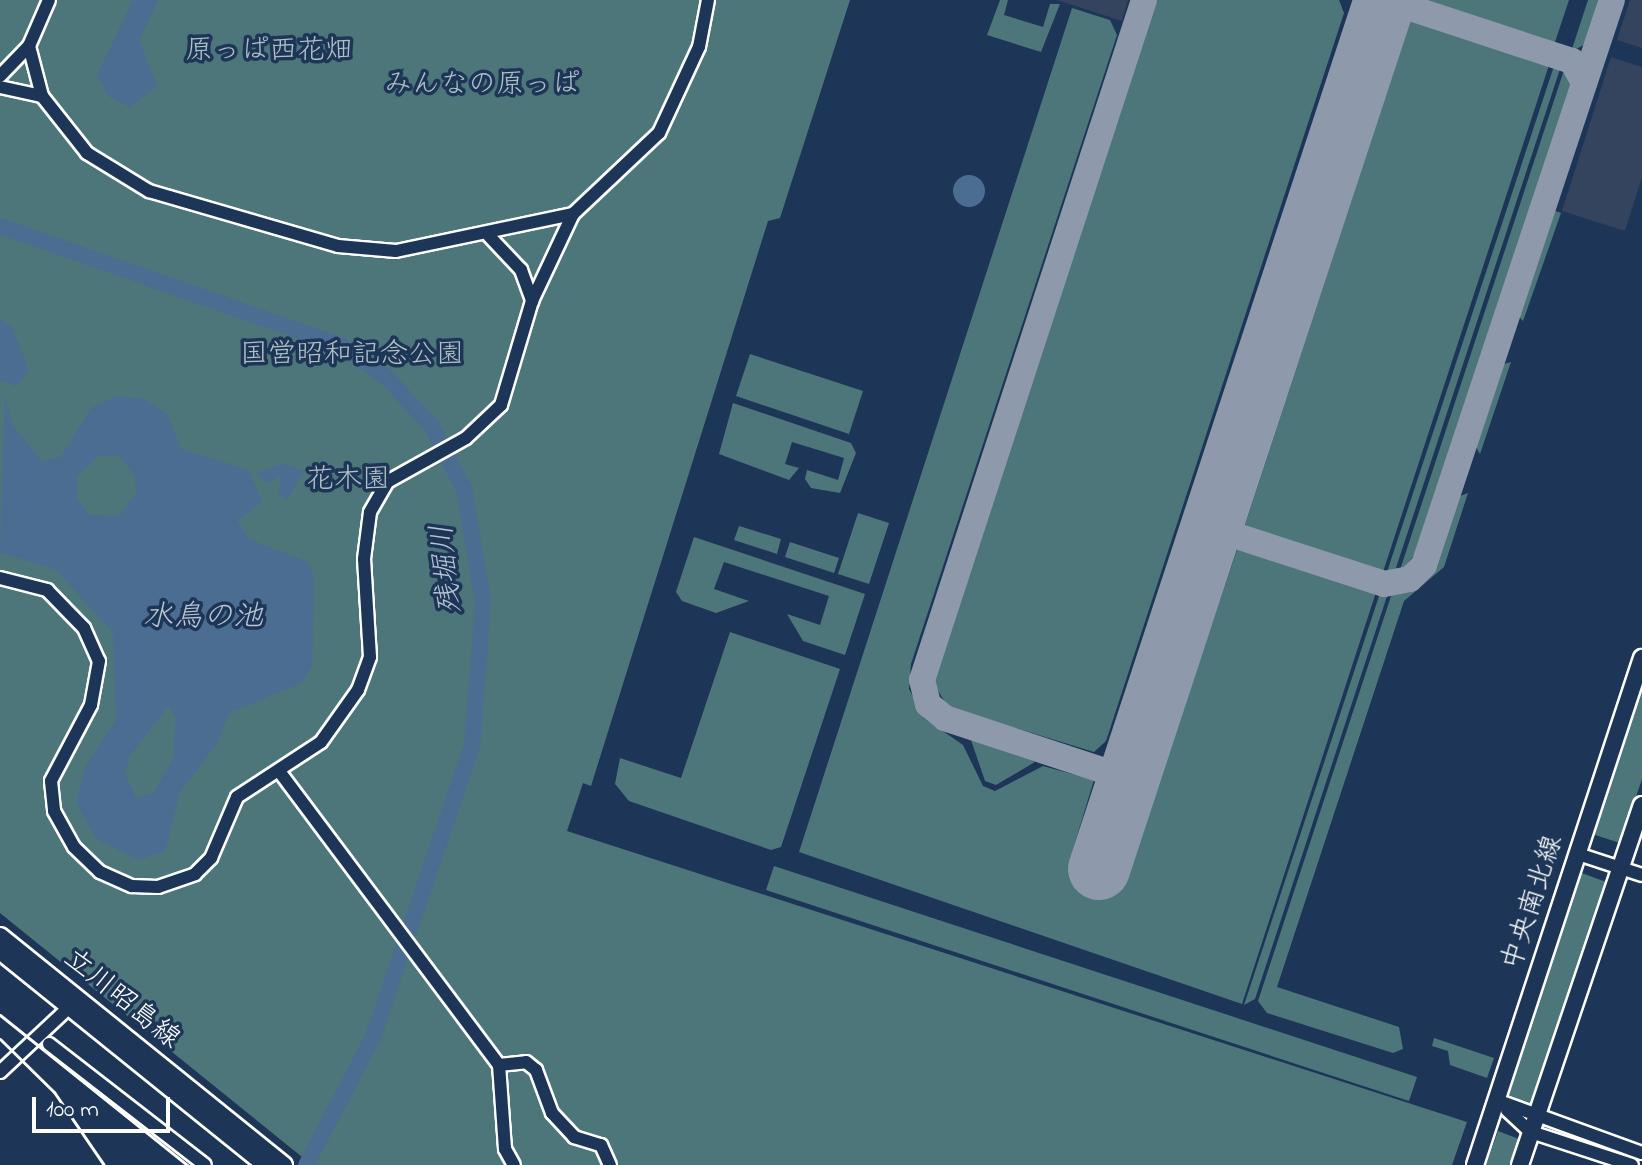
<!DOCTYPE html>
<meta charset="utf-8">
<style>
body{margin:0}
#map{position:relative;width:1642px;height:1165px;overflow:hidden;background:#1d3557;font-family:"Indie Flower","Klee One",sans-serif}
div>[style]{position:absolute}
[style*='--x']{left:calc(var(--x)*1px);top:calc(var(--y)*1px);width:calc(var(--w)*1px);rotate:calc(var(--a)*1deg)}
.built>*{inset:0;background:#34445f}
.green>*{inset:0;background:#4d767b}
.water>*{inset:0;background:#4a6d91}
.round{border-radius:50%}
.river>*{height:16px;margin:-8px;padding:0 8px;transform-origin:8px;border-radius:8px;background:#4a6d91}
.taxiway>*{height:26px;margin:-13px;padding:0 13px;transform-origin:13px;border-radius:13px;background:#8e9aab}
.runway>*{height:62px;margin:-31px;padding:0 31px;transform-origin:31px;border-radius:31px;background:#8e9aab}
.roads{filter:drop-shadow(2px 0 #fff) drop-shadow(-2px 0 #fff) drop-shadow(0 2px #fff) drop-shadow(0 -2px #fff)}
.minor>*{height:12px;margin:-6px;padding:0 6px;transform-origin:6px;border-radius:6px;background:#1d3557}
.major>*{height:16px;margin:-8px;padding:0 8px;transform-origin:8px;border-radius:8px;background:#1d3557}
.rail>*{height:3px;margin:-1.5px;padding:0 1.5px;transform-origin:1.5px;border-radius:1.5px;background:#fff}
span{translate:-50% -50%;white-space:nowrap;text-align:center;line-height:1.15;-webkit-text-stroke:7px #1d3557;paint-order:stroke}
.park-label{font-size:28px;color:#afc1c4}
.street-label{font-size:28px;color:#fff}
.water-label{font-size:30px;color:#b7c5d3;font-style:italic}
.scale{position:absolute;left:32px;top:1097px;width:138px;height:36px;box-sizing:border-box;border:4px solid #fff;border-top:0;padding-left:10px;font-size:24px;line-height:28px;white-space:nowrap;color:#fff;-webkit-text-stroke:6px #1d3557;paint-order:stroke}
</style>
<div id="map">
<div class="built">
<div style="clip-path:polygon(1057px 0,1128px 0,1122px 21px)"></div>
<div style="clip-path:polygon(1630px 0,1642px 0,1642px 48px,1617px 40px)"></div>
<div style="clip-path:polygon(1611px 57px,1642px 67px,1642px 177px,1625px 231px,1562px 211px)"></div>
</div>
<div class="green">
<div style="clip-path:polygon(0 0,850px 0,780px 218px,768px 221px,591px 786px,583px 783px,567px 831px,1467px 1122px,1452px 1165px,312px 1165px,0 913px)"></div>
<div style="clip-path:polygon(1000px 0,1008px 0,1004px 15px,1043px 27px,1050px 4px,1060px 4px,1041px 52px,987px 35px)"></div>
<div style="clip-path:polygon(1154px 0,1339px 0,1344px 13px,1106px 741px,1094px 752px,948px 707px,932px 681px)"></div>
<div style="clip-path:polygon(1423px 0,1569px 0,1554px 45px)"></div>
<div style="clip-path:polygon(1588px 0,1601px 0,1587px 43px,1571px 52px)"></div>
<div style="clip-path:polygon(1072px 8px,1110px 20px,1117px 35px,911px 664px,909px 689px,924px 718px,963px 745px,983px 786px,995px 791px,1043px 766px,1094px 780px,1070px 859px,1126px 879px,1238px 547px,1378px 586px,1242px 1004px,799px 852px)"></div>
<div style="clip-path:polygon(1411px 18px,1551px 59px,1382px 575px,1254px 534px,1245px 525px)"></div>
<div style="clip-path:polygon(1556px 60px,1562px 63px,1394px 574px,1386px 575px)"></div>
<div style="clip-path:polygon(1566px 64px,1576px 80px,1423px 545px,1399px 573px)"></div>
<div style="clip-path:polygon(1550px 209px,1561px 213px,1523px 321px,1514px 311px)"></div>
<div style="clip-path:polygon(750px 354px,863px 391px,849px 434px,736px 396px)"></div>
<div style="clip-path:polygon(1511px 362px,1480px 454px,1472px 440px,1497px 366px)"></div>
<div style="clip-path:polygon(733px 403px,851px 443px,856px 453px,840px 493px,811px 488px,805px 479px,807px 470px,838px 480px,844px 458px,792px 442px,785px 464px,799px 468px,789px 480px,719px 454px)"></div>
<div style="clip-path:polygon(1468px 493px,1444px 567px,1404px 601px,1277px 987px,1399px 1027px,1403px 1049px,1393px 1053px,1267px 1013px,1258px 1001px,1394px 587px,1421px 574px,1452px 499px)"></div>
<div style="clip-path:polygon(858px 513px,889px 523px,869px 584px,838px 574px)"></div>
<div style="clip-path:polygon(739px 526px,781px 539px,777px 554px,734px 540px)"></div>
<div style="clip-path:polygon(694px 537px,865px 594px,845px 655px,803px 641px,787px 614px,820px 625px,829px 596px,724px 562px,714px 589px,749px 601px,716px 613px,682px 601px,676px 592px)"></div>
<div style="clip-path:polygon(790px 542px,839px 558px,834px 573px,785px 557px)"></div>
<div style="clip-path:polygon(1382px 587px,1390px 587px,1255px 999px,1244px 1005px)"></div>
<div style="clip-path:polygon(730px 632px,840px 669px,781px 847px,771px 850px,629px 801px,615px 784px,620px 758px,681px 778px)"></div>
<div style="clip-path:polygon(1642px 683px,1642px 779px,1620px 843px,1589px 833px)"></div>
<div style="clip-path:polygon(971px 740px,1031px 760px,1035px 762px,996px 785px,985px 781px)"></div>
<div style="clip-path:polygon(774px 866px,1417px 1077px,1409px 1101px,766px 890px)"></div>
<div style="clip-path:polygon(1579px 872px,1606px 882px,1533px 1105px,1503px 1095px)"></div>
<div style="clip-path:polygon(1434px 1038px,1494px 1058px,1487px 1078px,1450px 1065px,1448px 1051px,1432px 1046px)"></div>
<div style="clip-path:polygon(1498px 1131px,1519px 1139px,1510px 1165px,1486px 1165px)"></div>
</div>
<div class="water">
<div style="clip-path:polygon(133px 0,158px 0,139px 41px,157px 86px,130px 107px,109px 97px,97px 75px)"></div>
<div class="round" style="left:953px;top:175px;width:32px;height:32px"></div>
<div style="clip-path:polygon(0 319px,12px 327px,29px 371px,16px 386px,0 380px)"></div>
<div style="clip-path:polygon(evenodd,5px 395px,13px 426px,42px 461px,61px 457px,91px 408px,117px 396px,144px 399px,167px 414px,181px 449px,249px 470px,262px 502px,237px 521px,249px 539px,308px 562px,314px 580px,312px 666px,302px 683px,229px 713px,218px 742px,180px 792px,165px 851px,139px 860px,96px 839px,76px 802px,85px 767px,116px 720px,113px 633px,56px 570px,0 552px,5px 395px,100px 455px,119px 456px,135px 476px,136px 493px,119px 516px,89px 515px,77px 498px,77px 476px,100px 455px,5px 395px,168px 706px,176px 718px,173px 758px,154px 793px,136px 798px,125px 773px,129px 757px,168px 706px)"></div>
<div style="clip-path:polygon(283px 463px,304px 471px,287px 500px,278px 494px,281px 475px,268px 483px,256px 474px)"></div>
</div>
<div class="river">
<div style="--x:0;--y:226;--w:360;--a:19.3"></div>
<div style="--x:340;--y:345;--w:55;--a:34.6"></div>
<div style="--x:385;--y:376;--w:67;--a:46.8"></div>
<div style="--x:431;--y:425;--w:72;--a:62.7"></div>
<div style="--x:464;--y:489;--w:114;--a:80.4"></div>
<div style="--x:483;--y:601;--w:145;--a:94.3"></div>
<div style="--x:472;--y:746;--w:310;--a:108.8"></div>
<div style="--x:372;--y:1039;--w:142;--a:117.6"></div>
</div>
<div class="taxiway">
<div style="--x:1386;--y:0;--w:196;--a:18.2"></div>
<div style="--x:1572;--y:61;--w:25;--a:61"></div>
<div style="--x:1212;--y:528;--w:181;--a:18"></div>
<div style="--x:1384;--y:584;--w:26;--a:-11"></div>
<div style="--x:1410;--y:579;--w:20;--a:-45"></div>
<div style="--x:1424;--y:565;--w:595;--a:-71.6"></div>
<div style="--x:1129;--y:779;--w:194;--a:-161.7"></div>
<div style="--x:945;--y:718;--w:22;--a:-141"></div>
<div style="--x:928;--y:704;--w:25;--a:-104"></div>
<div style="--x:922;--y:680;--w:715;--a:-71.92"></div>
</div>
<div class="runway">
<div style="--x:1099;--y:869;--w:915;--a:-71.78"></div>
</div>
<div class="roads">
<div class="minor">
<div style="--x:29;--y:46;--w:52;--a:75.4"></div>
<div style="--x:0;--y:76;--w:42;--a:-46"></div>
<div style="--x:29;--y:46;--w:50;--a:-66.5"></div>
<div style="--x:0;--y:87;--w:43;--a:12.1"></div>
<div style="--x:42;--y:96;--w:73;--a:51.7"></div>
<div style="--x:87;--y:153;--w:73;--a:31.5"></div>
<div style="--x:149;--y:191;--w:197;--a:16.2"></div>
<div style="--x:338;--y:246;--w:58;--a:4.9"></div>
<div style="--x:396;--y:251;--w:181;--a:-11.8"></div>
<div style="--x:489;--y:236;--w:47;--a:46.7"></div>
<div style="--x:521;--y:270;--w:33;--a:70"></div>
<div style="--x:0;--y:578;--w:49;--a:14.3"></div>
<div style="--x:47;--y:590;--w:53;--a:45.8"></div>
<div style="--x:84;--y:628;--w:36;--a:66"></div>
<div style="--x:99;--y:661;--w:45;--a:100.3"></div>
<div style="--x:91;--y:705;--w:86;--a:117.8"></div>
<div style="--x:51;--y:781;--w:30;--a:84"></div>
<div style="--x:54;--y:811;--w:41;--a:60.9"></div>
<div style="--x:74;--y:847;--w:36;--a:44"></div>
<div style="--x:100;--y:872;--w:35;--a:24"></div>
<div style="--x:132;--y:886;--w:26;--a:2"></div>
<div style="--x:158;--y:887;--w:39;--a:-19"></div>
<div style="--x:195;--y:874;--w:23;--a:-45"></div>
<div style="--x:211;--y:858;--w:66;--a:-66.9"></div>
<div style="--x:237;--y:797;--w:100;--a:-33.2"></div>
<div style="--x:321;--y:742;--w:64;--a:-54.6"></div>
<div style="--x:358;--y:690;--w:35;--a:-70"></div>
<div style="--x:370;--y:657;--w:98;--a:-93.5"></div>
<div style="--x:364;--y:559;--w:47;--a:-82.7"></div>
<div style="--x:370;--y:512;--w:34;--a:-60"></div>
<div style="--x:387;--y:482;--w:90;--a:-29.1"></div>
<div style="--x:466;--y:438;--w:48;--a:-43.3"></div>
<div style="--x:501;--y:405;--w:109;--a:-73.4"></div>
<div style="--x:532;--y:301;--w:96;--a:-64.8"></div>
<div style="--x:573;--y:214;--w:118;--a:-43.3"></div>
<div style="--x:659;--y:133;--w:95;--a:-65.1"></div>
<div style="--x:699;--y:47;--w:48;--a:-79.2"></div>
<div style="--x:279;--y:771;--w:367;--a:53.2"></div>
<div style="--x:499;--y:1065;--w:27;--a:-6"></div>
<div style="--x:526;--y:1062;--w:13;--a:39"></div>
<div style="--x:536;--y:1070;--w:46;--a:69.6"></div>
<div style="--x:552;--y:1113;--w:33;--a:47"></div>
<div style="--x:574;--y:1137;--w:28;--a:17"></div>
<div style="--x:601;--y:1145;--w:22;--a:66"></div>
<div style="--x:1578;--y:854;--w:67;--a:18.2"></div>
<div style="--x:49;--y:1044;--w:197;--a:37.8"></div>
<div style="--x:499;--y:1065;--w:84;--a:85.9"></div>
<div style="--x:505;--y:1149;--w:18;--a:61"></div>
<div style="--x:0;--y:1072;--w:104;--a:-43.1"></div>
<div style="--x:1496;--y:1100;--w:155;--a:20"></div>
<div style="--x:1507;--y:1110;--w:33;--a:43"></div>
<div style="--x:1531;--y:1132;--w:106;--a:18.1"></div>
</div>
<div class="major">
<div style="--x:0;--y:936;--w:365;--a:38.9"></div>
<div style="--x:0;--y:951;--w:341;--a:38.9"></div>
<div style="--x:1475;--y:1165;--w:534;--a:-71.77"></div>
<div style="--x:1520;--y:1165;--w:380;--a:-71.3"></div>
</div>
</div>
<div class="rail">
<div style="--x:0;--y:1015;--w:240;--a:38.7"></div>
<div style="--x:0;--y:1039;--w:76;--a:44.5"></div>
<div style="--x:54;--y:1092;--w:88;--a:55.6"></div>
</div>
<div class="park-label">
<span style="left:269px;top:52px">原っぱ西花畑</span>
<span style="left:482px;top:86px">みんなの原っぱ</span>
<span style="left:352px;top:356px">国営昭和記念公園</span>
<span style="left:348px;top:481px">花木園</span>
</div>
<div class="street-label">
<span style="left:1534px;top:903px;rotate:-72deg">中央南北線</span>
<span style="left:121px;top:1000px;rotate:39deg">立川昭島線</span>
</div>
<div class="water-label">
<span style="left:448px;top:569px;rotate:-96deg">残堀川</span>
<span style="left:203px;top:618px">水鳥の池</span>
</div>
<div class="scale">100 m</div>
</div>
